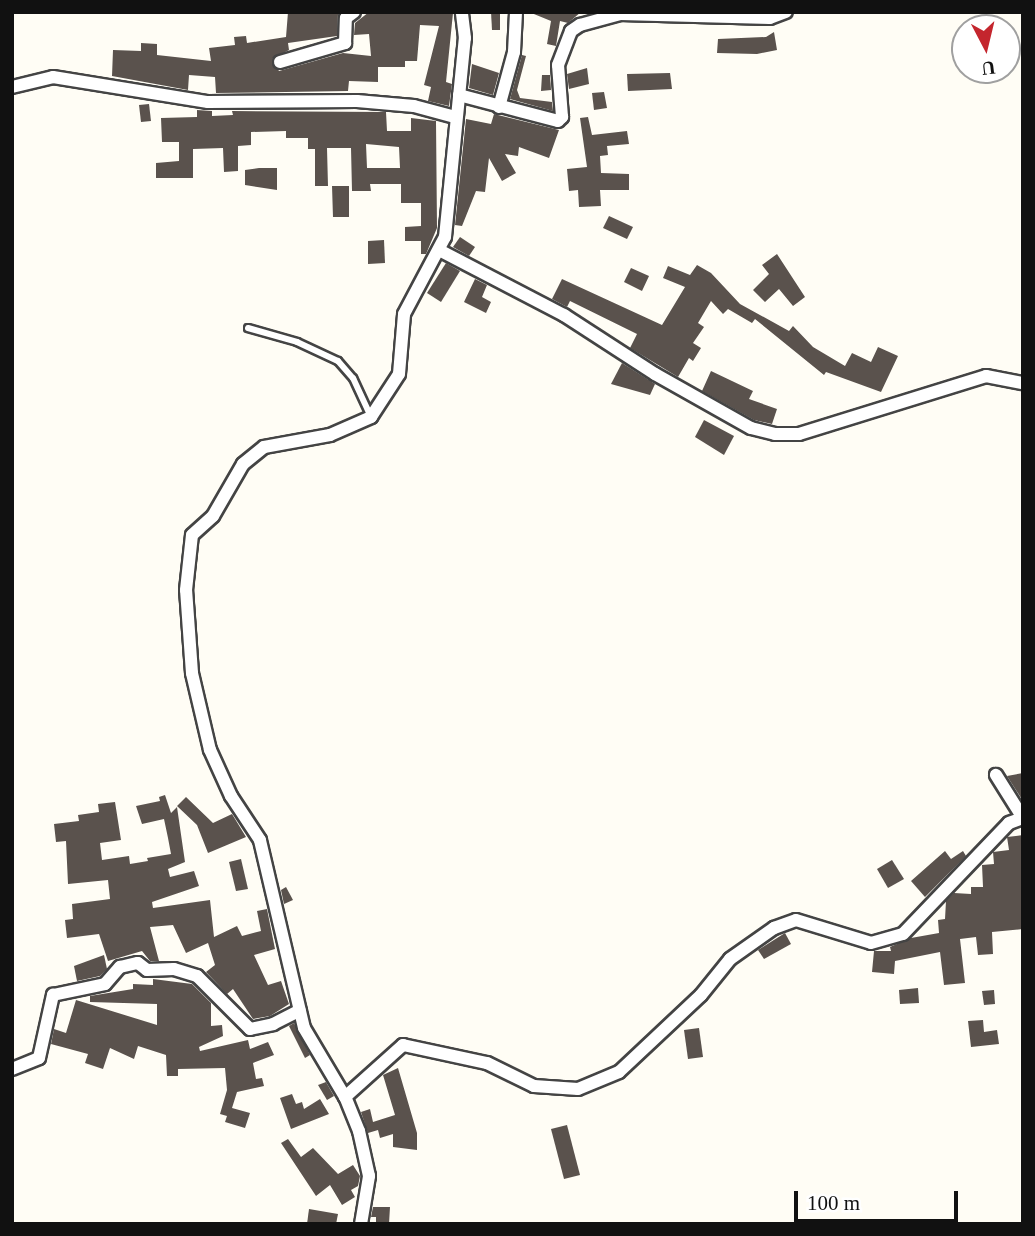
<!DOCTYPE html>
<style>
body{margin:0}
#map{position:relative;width:1035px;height:1236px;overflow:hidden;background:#fffdf5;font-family:Georgia,serif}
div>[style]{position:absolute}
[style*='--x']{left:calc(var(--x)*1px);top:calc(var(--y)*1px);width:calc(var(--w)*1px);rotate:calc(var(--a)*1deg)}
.building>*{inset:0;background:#5a524d}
.roads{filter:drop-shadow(2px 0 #444) drop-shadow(-2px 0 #444) drop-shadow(0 2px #444) drop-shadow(0 -2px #444)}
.service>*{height:6px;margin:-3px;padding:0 3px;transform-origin:3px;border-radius:3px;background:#fff}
.minor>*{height:12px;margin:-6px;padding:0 6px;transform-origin:6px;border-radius:6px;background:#fff}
span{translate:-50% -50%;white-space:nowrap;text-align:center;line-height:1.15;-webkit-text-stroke:7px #fff;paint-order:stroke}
.frame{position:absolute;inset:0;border:14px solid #111;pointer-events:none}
.north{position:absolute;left:951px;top:14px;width:70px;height:70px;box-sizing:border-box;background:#fff;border:2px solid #a0a0a0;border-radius:50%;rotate:173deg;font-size:19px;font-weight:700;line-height:28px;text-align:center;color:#111}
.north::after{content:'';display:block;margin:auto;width:24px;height:32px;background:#c4262e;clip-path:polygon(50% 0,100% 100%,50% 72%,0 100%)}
.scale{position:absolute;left:794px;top:1191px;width:164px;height:32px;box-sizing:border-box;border:4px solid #111;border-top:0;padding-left:9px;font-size:21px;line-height:24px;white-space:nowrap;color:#111;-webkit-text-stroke:5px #fff;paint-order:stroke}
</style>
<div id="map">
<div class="building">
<div style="clip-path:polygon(288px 12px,338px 14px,337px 36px,288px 43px,289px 50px,272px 59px,279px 71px,343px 53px,371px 56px,369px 34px,354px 35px,355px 23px,369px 12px,453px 13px,446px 82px,452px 84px,449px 106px,428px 101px,431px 87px,424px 85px,439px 26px,420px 25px,417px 61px,405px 61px,405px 67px,378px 67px,378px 82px,349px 81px,348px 91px,216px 93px,215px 77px,189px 75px,188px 90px,112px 76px,113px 50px,141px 51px,141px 43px,157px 44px,157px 55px,211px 61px,209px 48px,235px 45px,234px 37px,246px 36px,247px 43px,286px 37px)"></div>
<div style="clip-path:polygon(491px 12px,500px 12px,500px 30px,492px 30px)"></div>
<div style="clip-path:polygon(529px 12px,581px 12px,568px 23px,560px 21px,556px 46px,547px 44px,551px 21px)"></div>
<div style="clip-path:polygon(774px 32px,777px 50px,757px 54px,717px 53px,718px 39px,766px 37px)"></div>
<div style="clip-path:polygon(522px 55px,526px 56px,517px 90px,520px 98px,552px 102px,553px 111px,510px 99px)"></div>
<div style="clip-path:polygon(472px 64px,499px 73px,493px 95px,469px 88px)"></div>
<div style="clip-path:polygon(587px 68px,589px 84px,569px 89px,567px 74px)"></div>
<div style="clip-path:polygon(670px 73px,672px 89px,628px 91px,627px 74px)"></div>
<div style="clip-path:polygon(542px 75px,550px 75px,551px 90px,541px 91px)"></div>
<div style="clip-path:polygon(604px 92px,607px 108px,594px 110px,592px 93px)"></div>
<div style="clip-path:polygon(149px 104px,151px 121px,141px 122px,139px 105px)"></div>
<div style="clip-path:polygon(evenodd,197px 110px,212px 111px,212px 116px,233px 115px,232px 111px,386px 112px,387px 131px,411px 131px,411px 118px,436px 121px,437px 228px,426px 254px,421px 254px,421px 241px,405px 241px,405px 227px,421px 226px,421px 203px,401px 203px,401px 184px,370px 184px,371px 191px,352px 191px,351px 148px,327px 148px,328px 186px,315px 186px,315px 149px,308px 149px,308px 138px,286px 138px,286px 131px,251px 132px,251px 145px,238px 146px,238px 171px,224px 172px,223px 148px,193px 149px,193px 178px,156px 178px,156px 163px,179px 161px,179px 142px,162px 142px,161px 118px,197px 117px,197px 110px,366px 144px,399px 147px,400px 168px,367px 168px,366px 144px)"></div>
<div style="clip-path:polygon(494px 114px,559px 130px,549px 158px,519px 147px,518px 156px,505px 154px,516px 173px,502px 181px,489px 158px,485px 192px,476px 191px,462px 226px,455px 225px,466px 119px,491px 124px)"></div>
<div style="clip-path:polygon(588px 117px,592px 135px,627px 131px,629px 144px,607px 146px,608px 155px,600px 156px,601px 173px,629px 174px,629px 190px,600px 190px,601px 206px,579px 207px,578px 190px,569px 191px,567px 169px,587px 167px,580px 118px)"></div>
<div style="clip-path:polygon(259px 168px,277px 168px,277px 190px,245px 185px,245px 170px)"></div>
<div style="clip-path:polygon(332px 186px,349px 186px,349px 217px,333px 217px)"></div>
<div style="clip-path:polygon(609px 216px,633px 227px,627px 239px,603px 228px)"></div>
<div style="clip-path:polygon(460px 237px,475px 247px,469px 256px,453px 247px)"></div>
<div style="clip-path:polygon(384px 240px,385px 263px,368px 264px,368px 241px)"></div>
<div style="clip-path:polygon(777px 254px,805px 297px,793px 306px,779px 289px,765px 302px,753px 290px,769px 274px,762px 265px)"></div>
<div style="clip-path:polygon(446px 263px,460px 271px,441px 302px,427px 293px)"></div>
<div style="clip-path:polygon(697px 265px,711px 273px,740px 304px,789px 331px,793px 326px,813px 347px,845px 366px,852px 353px,871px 362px,878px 347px,898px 356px,881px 392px,826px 372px,824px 375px,755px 319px,752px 323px,728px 309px,723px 314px,711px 301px,698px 323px,704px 327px,693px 343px,701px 348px,693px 361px,689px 358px,678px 377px,630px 348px,637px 334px,570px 301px,567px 307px,552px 299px,562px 279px,662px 325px,685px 287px,663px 278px,668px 266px,690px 275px)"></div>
<div style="clip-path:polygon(631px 268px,649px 276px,642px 291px,624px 282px)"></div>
<div style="clip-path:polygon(475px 279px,487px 285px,482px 297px,491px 302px,486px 313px,464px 302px)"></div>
<div style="clip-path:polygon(622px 363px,655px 384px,650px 395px,611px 384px)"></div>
<div style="clip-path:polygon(711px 371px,753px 391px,749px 399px,777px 409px,772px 424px,754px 420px,702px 391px)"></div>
<div style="clip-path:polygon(704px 420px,734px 436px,724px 455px,695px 437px)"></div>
<div style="clip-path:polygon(1023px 773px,1023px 801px,1007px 776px)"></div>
<div style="clip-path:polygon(165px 795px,171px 813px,177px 807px,185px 862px,168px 869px,170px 877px,194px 871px,199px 886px,152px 902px,153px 908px,210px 900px,214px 937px,237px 926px,242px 936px,261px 931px,257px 911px,267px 909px,275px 949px,254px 955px,268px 985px,281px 981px,289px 1004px,270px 1016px,253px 1019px,233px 989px,227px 994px,206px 972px,215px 965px,208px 943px,186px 953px,173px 925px,150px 927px,159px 961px,150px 961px,142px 951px,108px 961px,99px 934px,67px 938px,65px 920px,73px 919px,72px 904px,110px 899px,108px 880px,68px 884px,66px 841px,56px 842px,54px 824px,79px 821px,78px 815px,99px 812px,98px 804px,115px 802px,121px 840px,100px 843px,102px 860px,129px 856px,130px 864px,148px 861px,147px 858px,171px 854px,168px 838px,164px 819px,142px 824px,136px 806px,160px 801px,159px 797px)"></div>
<div style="clip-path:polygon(186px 797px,213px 823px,232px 814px,246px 837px,208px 853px,197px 825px,177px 806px)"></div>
<div style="clip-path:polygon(1023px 835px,1023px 929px,992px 932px,993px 954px,978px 955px,976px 937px,960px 939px,965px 983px,944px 985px,940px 952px,895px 961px,894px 974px,872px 972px,874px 951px,891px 951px,890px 947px,911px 938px,939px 933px,938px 920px,945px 919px,946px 901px,954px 893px,971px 894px,971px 887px,983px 887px,982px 865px,994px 864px,993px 852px,1009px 850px,1007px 837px)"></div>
<div style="clip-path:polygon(945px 851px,951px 859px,963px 851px,966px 856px,925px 897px,911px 881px)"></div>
<div style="clip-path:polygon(241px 859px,248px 889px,236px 891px,229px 862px)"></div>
<div style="clip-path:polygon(892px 860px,904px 879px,888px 888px,877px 869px)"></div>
<div style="clip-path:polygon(286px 887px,293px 900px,284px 904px,281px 890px)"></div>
<div style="clip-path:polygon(785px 933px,791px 944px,764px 959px,758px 950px)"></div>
<div style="clip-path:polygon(104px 955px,107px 969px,100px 976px,77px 981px,74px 966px)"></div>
<div style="clip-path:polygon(153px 979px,192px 984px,211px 1003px,211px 1026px,222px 1025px,223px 1036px,199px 1047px,200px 1051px,248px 1040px,250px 1049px,268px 1042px,274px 1055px,253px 1063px,256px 1079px,262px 1078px,264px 1086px,237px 1092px,232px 1108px,250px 1113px,245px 1128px,225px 1122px,227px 1116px,220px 1114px,227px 1090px,225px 1068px,178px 1069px,178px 1076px,167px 1076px,166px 1055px,138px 1046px,134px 1059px,110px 1048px,103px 1069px,85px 1063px,88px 1054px,51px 1044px,54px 1029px,66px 1033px,76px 1000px,157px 1025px,157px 1004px,90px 1002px,90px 996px,133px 989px,133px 984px,153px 985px)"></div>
<div style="clip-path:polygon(918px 988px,919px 1003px,900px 1004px,899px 990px)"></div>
<div style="clip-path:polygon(994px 990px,995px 1004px,984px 1005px,982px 991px)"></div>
<div style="clip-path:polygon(983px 1020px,984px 1032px,997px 1030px,999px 1044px,971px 1047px,968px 1021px)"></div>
<div style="clip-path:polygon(294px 1023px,310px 1055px,305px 1058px,289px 1026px)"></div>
<div style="clip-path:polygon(699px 1028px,703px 1057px,688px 1059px,684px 1030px)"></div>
<div style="clip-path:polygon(398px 1068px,417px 1133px,417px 1150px,393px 1147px,393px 1134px,380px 1138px,378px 1130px,368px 1133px,361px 1112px,370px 1109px,373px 1122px,395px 1115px,383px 1075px)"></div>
<div style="clip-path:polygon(326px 1082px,334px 1096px,327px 1100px,318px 1085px)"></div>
<div style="clip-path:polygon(292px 1094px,296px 1104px,302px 1102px,304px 1109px,320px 1099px,329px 1114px,291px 1129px,280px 1098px)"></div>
<div style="clip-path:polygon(567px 1125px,580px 1175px,564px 1179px,551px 1129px)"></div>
<div style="clip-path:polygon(288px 1139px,301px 1157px,313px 1148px,338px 1174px,353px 1165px,360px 1176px,358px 1186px,351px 1190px,355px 1197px,342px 1205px,330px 1185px,316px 1196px,281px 1143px)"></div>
<div style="clip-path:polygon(373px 1207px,390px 1207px,389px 1224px,376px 1224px,376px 1217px,371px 1217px)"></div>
<div style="clip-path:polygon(309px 1209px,338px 1214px,336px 1224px,307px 1224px)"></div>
</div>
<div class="roads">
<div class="service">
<div style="--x:248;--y:328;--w:51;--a:15.9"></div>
<div style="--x:297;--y:342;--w:45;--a:24.9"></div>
<div style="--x:338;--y:361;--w:23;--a:49"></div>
<div style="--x:353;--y:378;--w:43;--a:65.2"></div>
</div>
<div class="minor">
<div style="--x:280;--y:62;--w:68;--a:-16.3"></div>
<div style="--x:345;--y:43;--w:25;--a:-88"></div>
<div style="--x:346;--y:18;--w:10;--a:-37"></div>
<div style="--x:12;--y:87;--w:42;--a:-13.7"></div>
<div style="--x:53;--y:77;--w:157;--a:9.2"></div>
<div style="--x:208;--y:102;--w:149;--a:-0.4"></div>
<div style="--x:357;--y:101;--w:57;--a:5"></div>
<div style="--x:414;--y:106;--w:42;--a:15"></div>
<div style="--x:459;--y:95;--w:102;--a:14.7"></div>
<div style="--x:558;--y:121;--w:6;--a:-45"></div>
<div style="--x:562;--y:117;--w:52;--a:-94.4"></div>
<div style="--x:558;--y:65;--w:36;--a:-69"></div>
<div style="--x:571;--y:31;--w:11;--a:-34"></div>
<div style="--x:580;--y:25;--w:41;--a:-15.4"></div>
<div style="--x:620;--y:14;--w:150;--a:1.5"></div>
<div style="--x:770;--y:18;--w:17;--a:-21"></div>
<div style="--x:499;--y:107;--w:57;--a:-74.7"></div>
<div style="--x:514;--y:52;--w:40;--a:-87.1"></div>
<div style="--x:441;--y:251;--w:139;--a:27.5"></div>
<div style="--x:564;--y:315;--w:108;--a:33"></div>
<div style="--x:655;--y:374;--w:110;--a:29.4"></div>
<div style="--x:751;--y:428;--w:25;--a:14"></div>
<div style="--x:775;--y:434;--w:24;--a:0"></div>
<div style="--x:799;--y:434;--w:196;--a:-17.2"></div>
<div style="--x:986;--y:376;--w:38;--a:11"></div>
<div style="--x:12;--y:1069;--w:29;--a:-22"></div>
<div style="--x:39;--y:1058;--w:65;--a:-77.5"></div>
<div style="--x:53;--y:995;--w:53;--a:-11.9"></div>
<div style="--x:105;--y:984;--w:23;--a:-49"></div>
<div style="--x:120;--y:967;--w:18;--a:-13"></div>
<div style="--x:138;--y:963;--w:11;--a:38"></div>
<div style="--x:147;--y:970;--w:27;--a:-2"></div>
<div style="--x:174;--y:969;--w:24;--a:17"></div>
<div style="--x:197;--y:976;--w:75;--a:45"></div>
<div style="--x:250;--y:1029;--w:24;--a:-12"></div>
<div style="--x:273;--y:1024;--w:30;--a:-27"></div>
<div style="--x:345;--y:1097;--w:78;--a:-41.9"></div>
<div style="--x:403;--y:1045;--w:86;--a:12.1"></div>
<div style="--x:487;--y:1063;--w:52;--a:26.1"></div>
<div style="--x:534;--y:1086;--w:44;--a:3.9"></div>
<div style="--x:578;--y:1089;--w:44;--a:-22.5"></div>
<div style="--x:619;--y:1072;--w:112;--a:-43.2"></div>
<div style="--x:701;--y:995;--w:46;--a:-51.1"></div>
<div style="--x:730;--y:959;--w:54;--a:-35.2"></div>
<div style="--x:774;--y:928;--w:23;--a:-20"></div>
<div style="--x:796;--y:920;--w:78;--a:17"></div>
<div style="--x:871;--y:943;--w:33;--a:-16"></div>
<div style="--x:903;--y:934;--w:153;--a:-46.3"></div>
<div style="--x:1009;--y:823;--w:15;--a:-20"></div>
<div style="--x:1023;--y:818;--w:51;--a:-122.1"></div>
<div style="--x:361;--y:1224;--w:49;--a:-80.5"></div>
<div style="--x:369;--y:1176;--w:46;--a:-102.5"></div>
<div style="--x:359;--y:1131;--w:37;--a:-112"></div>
<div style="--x:345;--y:1097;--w:80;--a:-120.7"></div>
<div style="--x:304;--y:1028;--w:193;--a:-103.2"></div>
<div style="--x:260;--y:840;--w:53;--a:-123.4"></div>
<div style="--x:231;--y:796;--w:51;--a:-114.5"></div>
<div style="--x:210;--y:750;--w:79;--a:-103.2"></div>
<div style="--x:192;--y:673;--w:83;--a:-94.1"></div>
<div style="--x:186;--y:590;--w:55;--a:-83.8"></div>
<div style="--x:192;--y:535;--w:28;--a:-42"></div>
<div style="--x:213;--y:516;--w:60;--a:-60"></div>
<div style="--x:243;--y:464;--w:27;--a:-39"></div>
<div style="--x:264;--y:447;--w:67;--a:-10.3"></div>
<div style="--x:330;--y:435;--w:45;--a:-23.7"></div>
<div style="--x:371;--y:417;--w:51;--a:-56.9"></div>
<div style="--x:399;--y:374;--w:60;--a:-85.2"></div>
<div style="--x:404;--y:314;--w:87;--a:-62"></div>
<div style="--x:445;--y:237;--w:200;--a:-84.3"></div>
<div style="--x:465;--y:38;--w:26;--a:-97"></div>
</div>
</div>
<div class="frame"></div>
<div class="north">U</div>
<div class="scale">100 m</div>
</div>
